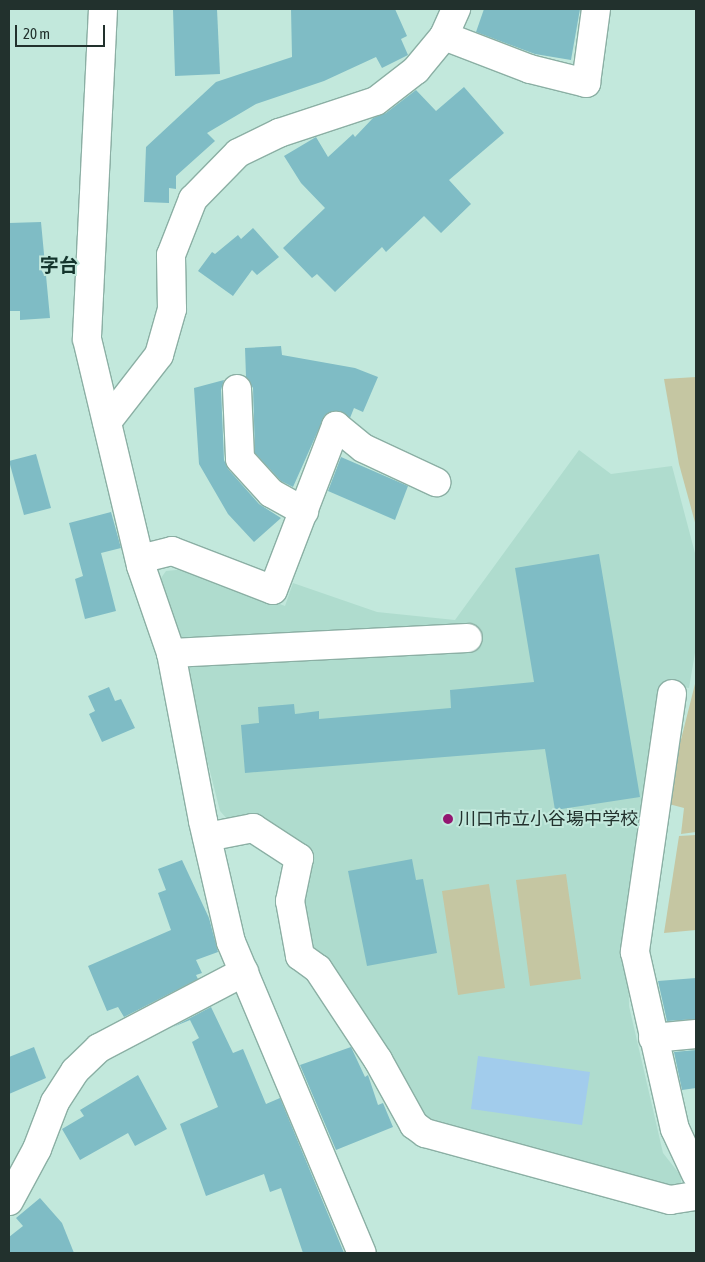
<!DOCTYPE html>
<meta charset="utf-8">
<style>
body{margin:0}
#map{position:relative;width:705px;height:1262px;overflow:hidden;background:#c2e8dc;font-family:"Asap Condensed","Noto Sans JP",sans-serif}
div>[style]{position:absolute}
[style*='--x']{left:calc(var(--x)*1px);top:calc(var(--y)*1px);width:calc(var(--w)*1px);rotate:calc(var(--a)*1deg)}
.built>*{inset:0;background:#afdcce}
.green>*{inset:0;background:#c5c6a2}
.water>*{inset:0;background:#a2ccec}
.building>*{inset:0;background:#7fbcc5}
.roads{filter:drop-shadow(1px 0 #8bafa4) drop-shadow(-1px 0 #8bafa4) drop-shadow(0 1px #8bafa4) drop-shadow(0 -1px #8bafa4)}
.minor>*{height:28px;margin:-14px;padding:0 14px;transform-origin:14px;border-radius:14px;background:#fff}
.dots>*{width:14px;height:14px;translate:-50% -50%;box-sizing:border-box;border:2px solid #c2e8dc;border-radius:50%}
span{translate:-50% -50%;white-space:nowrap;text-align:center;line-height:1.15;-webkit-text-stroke:4px #c2e8dc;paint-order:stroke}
.poi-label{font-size:18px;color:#22312d}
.left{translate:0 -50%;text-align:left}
.neighbourhood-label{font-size:19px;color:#14352d;font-weight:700}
.frame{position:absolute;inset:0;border:10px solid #22312d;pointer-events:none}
.scale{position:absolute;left:15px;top:25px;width:90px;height:22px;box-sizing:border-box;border:2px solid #22312d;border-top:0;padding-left:6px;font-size:15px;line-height:18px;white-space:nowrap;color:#22312d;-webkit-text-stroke:4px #c2e8dc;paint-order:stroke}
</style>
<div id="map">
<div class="built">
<div style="clip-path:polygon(579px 450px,611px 474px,672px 466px,696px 557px,696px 647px,689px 688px,662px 684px,628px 929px,629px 1006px,663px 1153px,681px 1176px,681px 1184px,671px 1190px,425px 1119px,310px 946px,304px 899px,308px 851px,228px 820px,220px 811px,161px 578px,166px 571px,186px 569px,285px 606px,293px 583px,377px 612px,455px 620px)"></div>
</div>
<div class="green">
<div style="clip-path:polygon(696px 377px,696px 526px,679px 464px,664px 379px)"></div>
<div style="clip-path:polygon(696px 680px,696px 832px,681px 834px,684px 808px,665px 803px)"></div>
<div style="clip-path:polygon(696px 835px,696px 930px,664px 933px,679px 836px)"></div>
<div style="clip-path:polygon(566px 874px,581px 979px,530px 986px,516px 880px)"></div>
<div style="clip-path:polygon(489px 884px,505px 988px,458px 995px,442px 891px)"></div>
</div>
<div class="water">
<div style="clip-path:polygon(478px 1056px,590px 1072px,582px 1125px,471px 1109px)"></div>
</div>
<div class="building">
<div style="clip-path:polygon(173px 9px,217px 9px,220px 74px,175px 76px)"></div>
<div style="clip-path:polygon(291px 9px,395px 9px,407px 36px,401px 39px,408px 55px,382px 68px,376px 57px,324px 81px,256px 104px,207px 133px,215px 141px,176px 176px,176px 189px,169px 188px,169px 203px,144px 202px,146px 147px,216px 82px,292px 57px)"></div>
<div style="clip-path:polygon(484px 9px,580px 9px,571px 60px,535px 54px,476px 32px)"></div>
<div style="clip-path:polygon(464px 87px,504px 133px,449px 180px,471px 204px,441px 233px,424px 216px,386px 252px,382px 247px,335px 292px,317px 274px,312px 278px,283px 248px,325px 208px,301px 183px,284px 156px,316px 137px,328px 157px,353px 134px,355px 137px,373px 118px,386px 113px,416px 90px,436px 111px)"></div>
<div style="clip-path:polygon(41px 222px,50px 318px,20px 320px,20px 311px,9px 311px,9px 223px)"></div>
<div style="clip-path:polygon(253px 228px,279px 257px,257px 275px,252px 270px,233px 296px,198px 271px,212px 252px,215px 254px,238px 235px,241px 239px)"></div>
<div style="clip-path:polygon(281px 346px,282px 355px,355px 368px,378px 377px,363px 412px,354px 408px,350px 418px,339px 411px,325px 415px,293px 487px,281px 481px,255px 453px,253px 388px,246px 377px,245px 348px)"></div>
<div style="clip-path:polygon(224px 380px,221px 390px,224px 460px,228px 469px,259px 504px,281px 518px,254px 542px,228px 514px,199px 464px,194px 388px)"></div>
<div style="clip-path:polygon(36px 454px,51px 508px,24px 515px,9px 461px)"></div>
<div style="clip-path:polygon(341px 457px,408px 486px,395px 520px,328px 491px)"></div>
<div style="clip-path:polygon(111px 512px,121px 548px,101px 553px,116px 611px,85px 619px,75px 579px,83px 576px,69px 523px)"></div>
<div style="clip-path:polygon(599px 554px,640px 797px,555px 810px,545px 749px,245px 773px,241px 725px,259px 723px,258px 707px,294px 704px,295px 714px,319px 711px,319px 719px,451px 708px,450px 690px,534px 682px,515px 568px)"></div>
<div style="clip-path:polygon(109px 687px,115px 701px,121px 699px,135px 728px,102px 742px,89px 714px,95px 711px,88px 696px)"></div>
<div style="clip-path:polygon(412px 859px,416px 880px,423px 879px,437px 953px,367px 966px,348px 871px)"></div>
<div style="clip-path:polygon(182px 860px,209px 918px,218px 952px,196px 960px,202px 973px,196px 975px,198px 979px,124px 1017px,118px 1007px,107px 1011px,88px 966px,171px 930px,158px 893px,166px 890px,158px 869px)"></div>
<div style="clip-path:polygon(696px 978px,696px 1019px,667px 1021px,658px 981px)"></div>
<div style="clip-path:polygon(211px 1007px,233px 1053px,243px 1049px,266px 1104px,280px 1098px,344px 1253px,303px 1253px,281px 1188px,270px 1192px,264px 1174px,206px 1196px,180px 1124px,218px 1107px,192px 1042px,199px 1038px,190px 1020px,173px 1027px)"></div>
<div style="clip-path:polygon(34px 1047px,46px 1078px,9px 1094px,9px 1057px)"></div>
<div style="clip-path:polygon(351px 1047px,365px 1077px,368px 1075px,378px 1105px,383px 1103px,393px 1127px,336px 1150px,300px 1065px)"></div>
<div style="clip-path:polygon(696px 1050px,696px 1088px,682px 1090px,674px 1052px)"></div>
<div style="clip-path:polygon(138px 1075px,167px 1129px,135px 1146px,128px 1133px,80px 1160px,62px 1129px,84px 1116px,80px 1110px)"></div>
<div style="clip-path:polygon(40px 1198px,62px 1223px,74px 1253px,9px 1253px,9px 1237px,23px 1226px,16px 1218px)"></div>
</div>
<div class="roads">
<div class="minor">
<div style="--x:103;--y:9;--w:330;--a:92.8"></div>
<div style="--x:87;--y:339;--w:233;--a:76.6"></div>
<div style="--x:141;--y:566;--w:92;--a:71"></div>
<div style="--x:171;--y:653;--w:171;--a:79.2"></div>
<div style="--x:203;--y:821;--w:124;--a:77"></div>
<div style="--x:231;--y:942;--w:337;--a:67.2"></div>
<div style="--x:444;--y:36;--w:92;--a:21"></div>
<div style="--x:530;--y:69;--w:58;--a:14"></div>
<div style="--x:586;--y:83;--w:75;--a:-82.3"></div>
<div style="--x:237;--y:389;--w:70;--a:87.5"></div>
<div style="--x:240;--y:459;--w:46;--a:47.6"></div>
<div style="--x:271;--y:493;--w:38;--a:29"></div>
<div style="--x:107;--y:422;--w:85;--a:-52.2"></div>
<div style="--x:159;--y:355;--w:48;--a:-74.2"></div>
<div style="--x:172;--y:309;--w:54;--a:-91.1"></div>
<div style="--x:171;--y:255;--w:60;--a:-68.6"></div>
<div style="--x:193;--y:199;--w:64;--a:-45.6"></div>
<div style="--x:238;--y:153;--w:46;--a:-26"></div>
<div style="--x:279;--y:133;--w:102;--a:-18.3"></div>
<div style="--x:376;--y:101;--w:51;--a:-37.8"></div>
<div style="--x:416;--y:70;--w:44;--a:-50.5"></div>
<div style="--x:444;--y:36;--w:30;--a:-66"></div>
<div style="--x:140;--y:559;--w:33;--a:-14"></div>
<div style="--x:172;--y:551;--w:108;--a:21.1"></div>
<div style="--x:273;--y:590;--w:176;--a:-69"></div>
<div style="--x:336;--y:426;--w:35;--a:39"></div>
<div style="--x:363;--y:448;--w:81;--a:25"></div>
<div style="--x:171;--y:653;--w:297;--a:-2.9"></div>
<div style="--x:672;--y:694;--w:261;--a:98.2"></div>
<div style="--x:635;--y:952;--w:181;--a:77.3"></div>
<div style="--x:675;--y:1129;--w:50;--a:65"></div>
<div style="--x:207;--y:837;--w:47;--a:-11.1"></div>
<div style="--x:253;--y:828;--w:55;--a:33.1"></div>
<div style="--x:299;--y:858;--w:44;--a:101.8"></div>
<div style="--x:290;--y:901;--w:56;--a:79.7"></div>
<div style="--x:300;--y:956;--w:22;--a:36"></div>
<div style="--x:318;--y:969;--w:109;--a:56.6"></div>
<div style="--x:378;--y:1060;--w:74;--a:61"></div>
<div style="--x:414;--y:1125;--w:14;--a:36"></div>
<div style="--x:425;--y:1133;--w:254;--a:15.3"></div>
<div style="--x:670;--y:1200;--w:26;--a:-9"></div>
<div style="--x:653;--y:1038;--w:43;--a:-5.3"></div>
<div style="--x:9;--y:1201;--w:59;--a:-61.7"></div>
<div style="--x:37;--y:1149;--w:50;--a:-69"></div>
<div style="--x:55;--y:1102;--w:37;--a:-57"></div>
<div style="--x:75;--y:1071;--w:33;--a:-44"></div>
<div style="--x:99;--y:1048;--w:164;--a:-27.7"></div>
</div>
</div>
<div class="dots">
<div style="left:448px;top:819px;background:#931671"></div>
</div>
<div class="poi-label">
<span class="left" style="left:458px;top:819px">川口市立小谷場中学校</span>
</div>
<div class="neighbourhood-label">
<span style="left:59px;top:266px">字台</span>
</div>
<div class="frame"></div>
<div class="scale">20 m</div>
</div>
